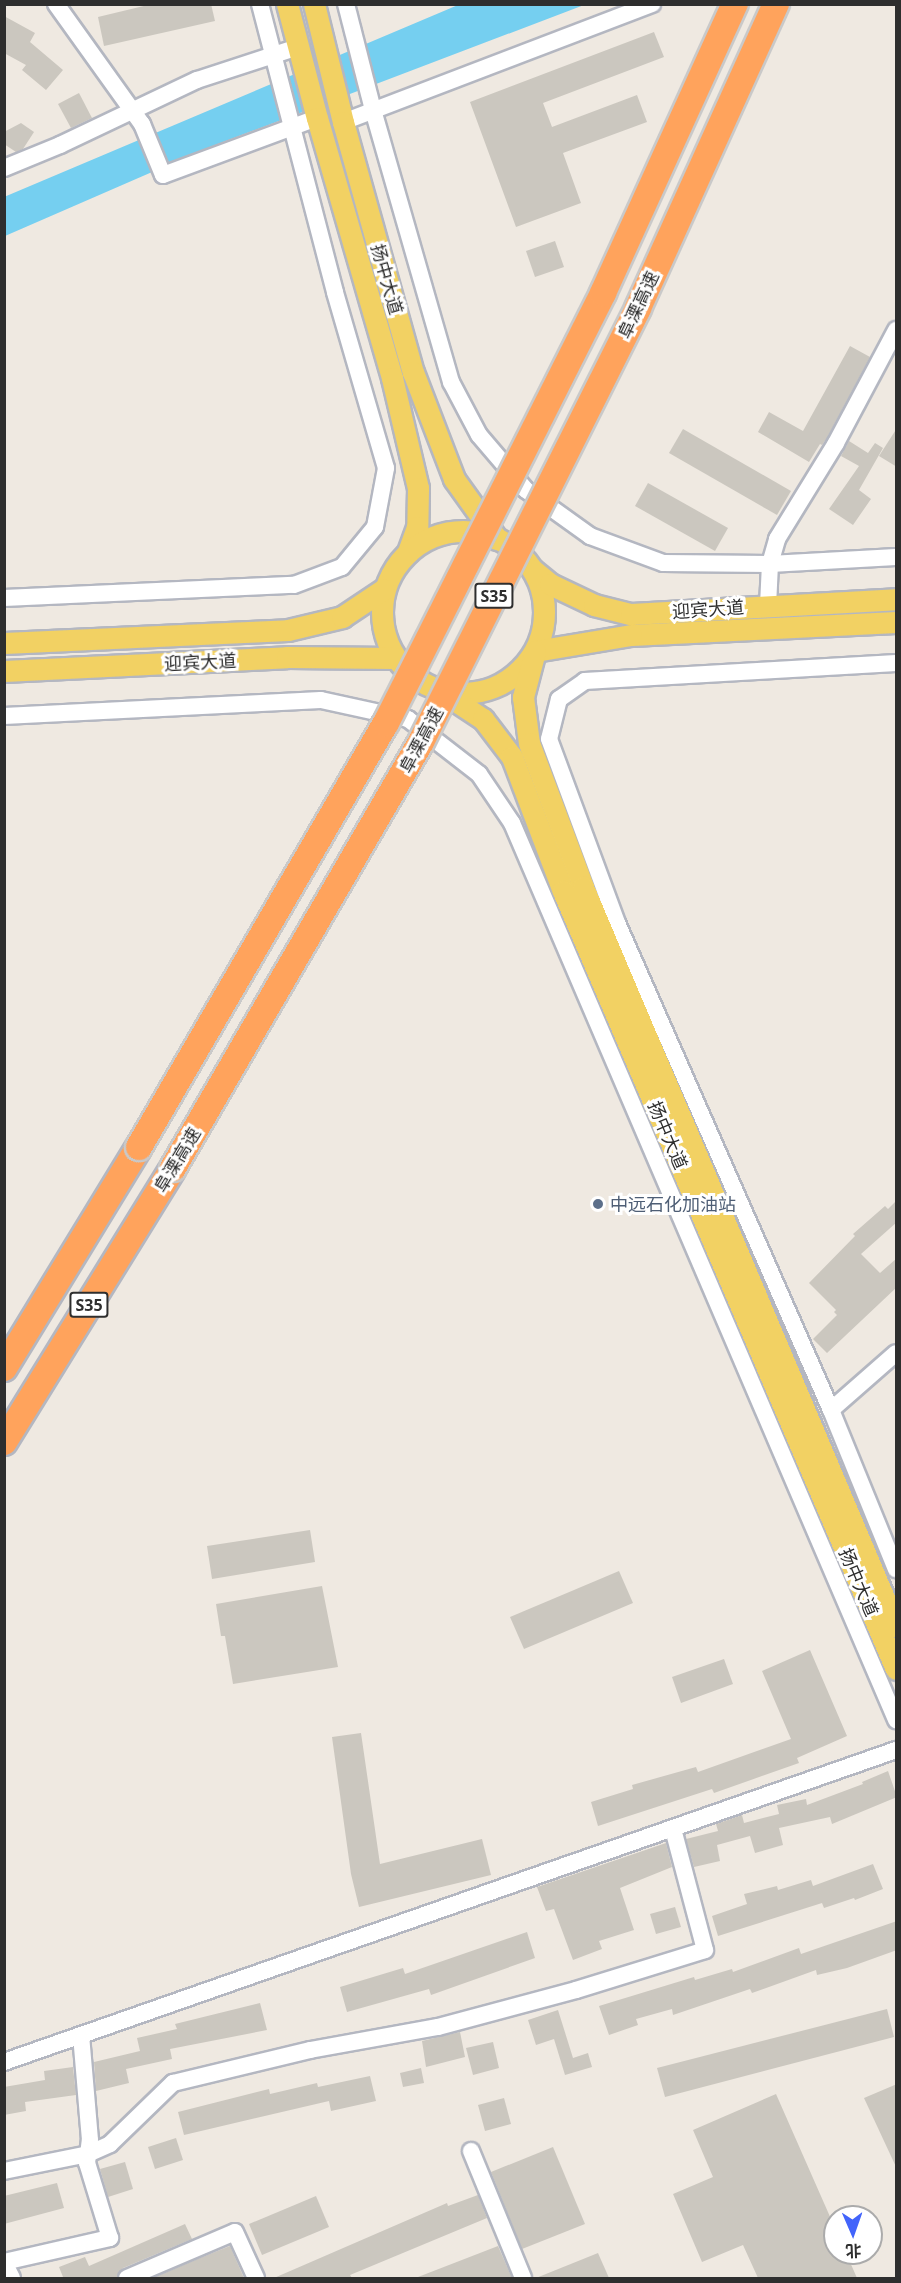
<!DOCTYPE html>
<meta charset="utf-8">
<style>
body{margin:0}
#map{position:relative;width:901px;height:2283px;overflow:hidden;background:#efe9e1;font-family:"Noto Sans","Noto Sans SC",sans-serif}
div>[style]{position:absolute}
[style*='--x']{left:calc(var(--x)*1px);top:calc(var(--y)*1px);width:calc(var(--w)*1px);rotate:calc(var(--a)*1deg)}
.water>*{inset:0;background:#75cff0}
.building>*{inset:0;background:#cbc7bf}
.roads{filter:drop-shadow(2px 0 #b4b7c1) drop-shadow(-2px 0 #b4b7c1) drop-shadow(0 2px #b4b7c1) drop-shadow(0 -2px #b4b7c1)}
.minor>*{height:16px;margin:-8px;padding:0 8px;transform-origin:8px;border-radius:8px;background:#fff}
.major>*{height:21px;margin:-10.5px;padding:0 10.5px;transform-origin:10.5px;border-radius:10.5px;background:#f2d163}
.major>.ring{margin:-10.5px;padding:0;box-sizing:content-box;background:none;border:21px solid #f2d163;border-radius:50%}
.highway>*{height:26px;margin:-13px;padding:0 13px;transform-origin:13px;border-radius:13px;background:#ffa35c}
.bridges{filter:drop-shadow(2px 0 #c9c9c9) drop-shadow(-2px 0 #c9c9c9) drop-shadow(0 2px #c9c9c9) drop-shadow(0 -2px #c9c9c9)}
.highway-bridge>*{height:26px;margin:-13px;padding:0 13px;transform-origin:13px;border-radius:13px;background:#ffa35c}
.dots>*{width:16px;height:16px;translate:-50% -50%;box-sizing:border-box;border:3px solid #fff;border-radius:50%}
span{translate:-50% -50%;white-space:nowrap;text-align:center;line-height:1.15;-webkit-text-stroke:6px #fff;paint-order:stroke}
.shield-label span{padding:2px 4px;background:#fff;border:2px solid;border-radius:4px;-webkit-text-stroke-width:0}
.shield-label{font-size:16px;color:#2e2e2e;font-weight:700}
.street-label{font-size:18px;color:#2e2e2e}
.service-label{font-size:18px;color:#4e5e75}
.left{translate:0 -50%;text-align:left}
.frame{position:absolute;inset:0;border:6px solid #2e2e2e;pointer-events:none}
.north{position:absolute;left:823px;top:2205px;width:60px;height:60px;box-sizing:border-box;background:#fff;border:2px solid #ababab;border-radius:50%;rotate:178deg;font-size:16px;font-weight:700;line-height:24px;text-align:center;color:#2e2e2e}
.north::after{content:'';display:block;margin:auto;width:21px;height:27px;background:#4264fb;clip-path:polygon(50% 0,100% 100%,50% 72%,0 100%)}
</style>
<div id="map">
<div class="water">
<div style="clip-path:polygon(458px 5px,584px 5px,205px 149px,5px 236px,4px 197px)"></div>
</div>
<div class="building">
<div style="clip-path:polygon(152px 4px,211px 4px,215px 21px,104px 46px,98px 17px)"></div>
<div style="clip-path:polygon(4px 16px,35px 33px,30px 42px,63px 70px,46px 90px,22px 70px,26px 65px,4px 53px)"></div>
<div style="clip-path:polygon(654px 32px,664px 57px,543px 103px,552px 127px,637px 95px,647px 122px,563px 153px,581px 203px,516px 227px,470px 102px)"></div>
<div style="clip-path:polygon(79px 93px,92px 118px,71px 128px,58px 104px)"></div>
<div style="clip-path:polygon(21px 123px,34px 132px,23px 149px,16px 152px,4px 144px,4px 132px)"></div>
<div style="clip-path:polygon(555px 241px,564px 267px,535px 277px,526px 251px)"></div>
<div style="clip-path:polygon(850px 346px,870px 357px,827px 438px,822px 445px,820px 444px,809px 462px,758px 432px,769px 412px,803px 431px)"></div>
<div style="clip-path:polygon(897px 428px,897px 467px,879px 456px)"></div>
<div style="clip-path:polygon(683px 429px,791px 491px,777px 515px,669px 453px)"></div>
<div style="clip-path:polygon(849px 441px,868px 453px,875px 443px,883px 448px,859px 490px,871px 499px,853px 525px,829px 509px,859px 466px,841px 456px)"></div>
<div style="clip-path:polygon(648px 483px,728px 528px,715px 551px,635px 506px)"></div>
<div style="clip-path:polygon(897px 1200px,897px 1222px,861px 1254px,880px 1273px,897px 1258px,897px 1287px,827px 1353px,813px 1339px,837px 1315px,834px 1312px,836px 1310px,809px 1283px,855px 1236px,853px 1234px,885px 1206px,888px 1209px)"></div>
<div style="clip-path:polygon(310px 1530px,315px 1562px,212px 1579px,207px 1546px)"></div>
<div style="clip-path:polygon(619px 1571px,633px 1603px,524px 1649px,510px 1617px)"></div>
<div style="clip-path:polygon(322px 1586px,338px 1667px,233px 1684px,225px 1636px,221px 1636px,216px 1604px)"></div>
<div style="clip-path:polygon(810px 1650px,847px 1736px,797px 1758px,799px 1763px,714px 1793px,712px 1789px,598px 1826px,591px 1802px,633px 1789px,632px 1785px,696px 1767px,698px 1772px,791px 1739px,762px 1671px)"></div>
<div style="clip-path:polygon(724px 1659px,733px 1684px,681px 1703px,672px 1677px)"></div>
<div style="clip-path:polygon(361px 1733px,380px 1864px,482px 1839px,491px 1875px,359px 1907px,351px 1874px,332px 1737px)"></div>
<div style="clip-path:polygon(888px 1771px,897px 1797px,832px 1824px,830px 1817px,779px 1828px,783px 1845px,755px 1853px,750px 1836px,717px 1845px,720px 1861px,694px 1867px,686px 1839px,718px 1831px,716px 1824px,742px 1815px,744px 1823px,779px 1814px,777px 1805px,806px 1799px,807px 1805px,863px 1784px,862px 1782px)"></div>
<div style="clip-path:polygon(666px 1843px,672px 1867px,620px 1888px,634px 1930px,599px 1941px,602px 1949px,573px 1960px,554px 1909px,546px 1911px,537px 1887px)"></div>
<div style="clip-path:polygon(873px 1864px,883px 1889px,855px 1900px,854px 1898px,824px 1908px,822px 1903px,718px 1936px,712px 1916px,747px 1904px,744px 1894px,777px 1886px,778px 1890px,811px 1880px,813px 1886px)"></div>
<div style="clip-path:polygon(675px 1907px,681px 1927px,656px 1934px,650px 1914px)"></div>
<div style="clip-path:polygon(897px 1921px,897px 1950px,847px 1968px,817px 1975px,816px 1970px,752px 1993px,750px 1989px,673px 2015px,672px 2009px,636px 2019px,638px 2025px,609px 2035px,599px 2006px,694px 1977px,695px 1980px,732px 1969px,733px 1972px,799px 1948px,801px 1954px)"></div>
<div style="clip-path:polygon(527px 1932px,535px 1958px,431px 1995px,429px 1989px,347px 2012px,340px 1987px,403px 1968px,405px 1974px)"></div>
<div style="clip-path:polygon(260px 2003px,267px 2030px,170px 2049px,172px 2059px,126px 2069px,129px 2083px,96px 2091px,94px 2062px,140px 2051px,137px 2038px,177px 2029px,175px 2024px)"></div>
<div style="clip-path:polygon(887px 2009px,894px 2037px,665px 2097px,657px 2068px)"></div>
<div style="clip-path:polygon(558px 2010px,573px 2058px,588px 2053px,592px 2067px,565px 2075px,554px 2039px,536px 2045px,528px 2020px)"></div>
<div style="clip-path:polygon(460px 2032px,465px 2057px,426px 2067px,422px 2041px)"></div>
<div style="clip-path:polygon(493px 2042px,499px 2068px,473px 2075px,466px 2048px)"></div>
<div style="clip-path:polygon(73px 2067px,76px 2095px,25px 2102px,26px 2111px,4px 2115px,4px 2087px,45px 2080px,44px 2071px)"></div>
<div style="clip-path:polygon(421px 2068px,424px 2083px,403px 2087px,400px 2073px)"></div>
<div style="clip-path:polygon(370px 2076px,376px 2101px,331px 2111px,329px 2101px,184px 2135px,178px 2112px,269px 2089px,270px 2094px,317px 2083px,318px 2087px)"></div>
<div style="clip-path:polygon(897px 2084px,897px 2169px,864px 2098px)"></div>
<div style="clip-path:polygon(776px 2094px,835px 2228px,835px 2253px,846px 2253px,857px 2278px,758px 2278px,743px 2245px,702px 2262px,673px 2194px,713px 2177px,693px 2130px)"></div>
<div style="clip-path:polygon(504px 2098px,511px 2124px,485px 2131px,478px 2105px)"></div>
<div style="clip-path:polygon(176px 2138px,183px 2160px,155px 2169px,148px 2147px)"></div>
<div style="clip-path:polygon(553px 2147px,585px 2224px,522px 2249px,491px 2172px)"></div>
<div style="clip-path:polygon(125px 2162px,133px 2189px,108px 2197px,100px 2169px)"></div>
<div style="clip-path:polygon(57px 2183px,64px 2208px,4px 2224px,4px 2196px)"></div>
<div style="clip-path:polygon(478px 2195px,487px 2218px,350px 2275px,352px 2278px,274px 2278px,447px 2203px,448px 2206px)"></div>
<div style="clip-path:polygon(316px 2196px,329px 2227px,262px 2255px,249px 2224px)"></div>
<div style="clip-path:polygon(185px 2224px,192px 2239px,123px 2268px,117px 2278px,59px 2278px,63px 2277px,59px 2267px,85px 2257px,89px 2266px)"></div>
<div style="clip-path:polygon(230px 2246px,244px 2278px,153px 2278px,200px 2258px)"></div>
<div style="clip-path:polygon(498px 2246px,512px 2278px,418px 2278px,418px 2277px)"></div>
<div style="clip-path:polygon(598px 2253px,609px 2278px,536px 2278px)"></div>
</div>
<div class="roads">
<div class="minor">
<div style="--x:56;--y:4;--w:148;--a:54.4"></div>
<div style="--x:142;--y:124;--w:55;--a:67.6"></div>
<div style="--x:163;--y:175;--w:164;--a:-20.3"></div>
<div style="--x:346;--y:4;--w:109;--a:75.7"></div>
<div style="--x:373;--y:110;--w:283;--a:74"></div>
<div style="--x:451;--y:382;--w:60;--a:62.2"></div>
<div style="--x:479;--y:435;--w:72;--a:49.5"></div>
<div style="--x:526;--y:490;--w:79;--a:35.7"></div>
<div style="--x:590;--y:536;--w:78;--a:20.3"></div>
<div style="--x:663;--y:563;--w:107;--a:0.5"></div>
<div style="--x:770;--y:564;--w:126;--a:-3.2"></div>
<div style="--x:343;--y:122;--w:331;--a:-20.9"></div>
<div style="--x:4;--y:168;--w:61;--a:-22.3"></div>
<div style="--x:60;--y:145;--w:152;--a:-25.4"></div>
<div style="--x:197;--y:80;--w:106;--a:-18.1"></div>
<div style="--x:4;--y:598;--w:290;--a:-2.6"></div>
<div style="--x:294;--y:585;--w:51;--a:-20.6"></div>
<div style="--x:342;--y:567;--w:52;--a:-50.5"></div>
<div style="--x:375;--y:527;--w:60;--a:-79.4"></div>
<div style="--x:386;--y:468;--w:183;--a:-106.2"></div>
<div style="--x:335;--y:292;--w:298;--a:-104.6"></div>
<div style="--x:768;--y:606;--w:42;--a:-87.3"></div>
<div style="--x:770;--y:564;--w:26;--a:-74"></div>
<div style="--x:777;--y:539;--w:113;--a:-58.4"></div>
<div style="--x:836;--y:443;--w:128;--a:-62"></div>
<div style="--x:896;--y:663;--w:312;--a:176.7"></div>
<div style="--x:585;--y:681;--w:32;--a:145"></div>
<div style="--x:559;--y:699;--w:41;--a:104"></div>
<div style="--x:549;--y:739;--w:196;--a:69.7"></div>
<div style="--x:617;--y:923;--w:532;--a:66.28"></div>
<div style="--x:831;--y:1410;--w:172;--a:67.8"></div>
<div style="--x:4;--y:716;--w:317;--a:-2.9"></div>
<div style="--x:321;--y:700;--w:89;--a:12.3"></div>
<div style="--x:408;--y:719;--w:90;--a:37.8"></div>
<div style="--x:479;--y:774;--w:59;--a:56"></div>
<div style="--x:512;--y:823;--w:976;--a:66.82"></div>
<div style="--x:831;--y:1410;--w:86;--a:-41.2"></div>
<div style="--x:4;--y:2062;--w:945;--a:-19.28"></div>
<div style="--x:471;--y:2151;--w:137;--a:67.7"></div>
<div style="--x:4;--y:2171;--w:86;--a:-11.4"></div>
<div style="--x:88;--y:2154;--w:24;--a:-24"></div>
<div style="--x:110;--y:2144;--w:88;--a:-44.1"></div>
<div style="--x:173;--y:2083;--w:141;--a:-13.5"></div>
<div style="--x:310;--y:2050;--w:130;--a:-10.2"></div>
<div style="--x:438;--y:2027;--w:143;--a:-15"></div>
<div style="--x:576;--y:1990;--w:135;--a:-17.2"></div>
<div style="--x:705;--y:1950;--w:125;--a:-104.8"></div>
<div style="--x:12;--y:2278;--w:18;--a:-117"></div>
<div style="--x:4;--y:2262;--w:109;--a:-12.8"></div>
<div style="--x:110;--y:2238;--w:78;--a:-107"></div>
<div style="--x:87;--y:2163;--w:23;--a:-83"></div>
<div style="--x:90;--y:2140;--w:104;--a:-94.9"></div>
<div style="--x:127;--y:2278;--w:117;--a:-23.1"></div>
<div style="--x:235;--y:2232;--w:51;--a:65.5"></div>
</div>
<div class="major">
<div style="--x:287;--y:4;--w:118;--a:75.3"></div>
<div style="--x:317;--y:118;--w:271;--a:73.9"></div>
<div style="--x:392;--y:378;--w:113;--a:76.7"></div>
<div style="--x:418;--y:488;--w:39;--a:91"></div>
<div style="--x:417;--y:527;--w:27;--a:110"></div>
<div style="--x:314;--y:4;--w:122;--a:76.2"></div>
<div style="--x:343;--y:122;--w:260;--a:74.4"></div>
<div style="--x:413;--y:372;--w:115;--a:69"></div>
<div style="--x:454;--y:479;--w:74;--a:54.4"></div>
<div class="ring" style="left:382px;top:531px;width:141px;height:141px"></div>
<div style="--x:533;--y:570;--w:22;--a:39"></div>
<div style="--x:550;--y:584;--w:49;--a:25.5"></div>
<div style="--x:594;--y:605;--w:38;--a:14"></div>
<div style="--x:631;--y:614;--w:265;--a:-3.2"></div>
<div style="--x:896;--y:622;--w:265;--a:177.2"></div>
<div style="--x:631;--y:635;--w:97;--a:170.5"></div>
<div style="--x:535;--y:651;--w:48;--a:104.6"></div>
<div style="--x:523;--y:697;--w:46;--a:82.6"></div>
<div style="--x:529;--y:743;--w:154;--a:69.4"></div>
<div style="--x:583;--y:887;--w:803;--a:67.05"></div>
<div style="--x:4;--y:643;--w:284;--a:-2.6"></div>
<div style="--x:288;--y:630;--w:56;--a:-13.5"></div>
<div style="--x:342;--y:617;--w:50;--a:-33.7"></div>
<div style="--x:4;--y:671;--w:283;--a:-2.8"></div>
<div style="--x:287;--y:657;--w:108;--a:0.5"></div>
<div style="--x:439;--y:690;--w:53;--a:33.4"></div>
<div style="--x:483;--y:719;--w:48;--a:52.7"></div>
<div style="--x:512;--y:757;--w:143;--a:69.2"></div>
<div style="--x:563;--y:891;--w:846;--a:66.83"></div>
</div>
<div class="highway">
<div style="--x:4;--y:1368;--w:259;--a:-58.6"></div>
<div style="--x:4;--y:1442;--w:322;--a:-58.3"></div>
</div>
</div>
<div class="bridges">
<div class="highway-bridge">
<div style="--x:139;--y:1147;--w:491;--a:-59.8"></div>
<div style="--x:386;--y:723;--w:482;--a:-63.2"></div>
<div style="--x:603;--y:293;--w:318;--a:-65.5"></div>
<div style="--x:173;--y:1168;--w:493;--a:-59.8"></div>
<div style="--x:421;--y:742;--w:485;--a:-63.4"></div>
<div style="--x:638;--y:308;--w:334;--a:-65.6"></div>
</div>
</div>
<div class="dots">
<div style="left:598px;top:1204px;background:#5c6f8a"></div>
</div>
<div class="shield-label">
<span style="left:494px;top:596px">S35</span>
<span style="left:89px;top:1305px">S35</span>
</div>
<div class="street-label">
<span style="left:387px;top:279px;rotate:74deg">扬中大道</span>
<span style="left:638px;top:305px;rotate:-65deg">阜溧高速</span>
<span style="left:708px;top:609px;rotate:-4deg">迎宾大道</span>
<span style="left:200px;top:662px;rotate:-3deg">迎宾大道</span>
<span style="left:421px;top:740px;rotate:-62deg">阜溧高速</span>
<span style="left:668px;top:1135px;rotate:67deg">扬中大道</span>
<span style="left:177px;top:1160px;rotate:-59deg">阜溧高速</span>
<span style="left:859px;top:1582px;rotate:67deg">扬中大道</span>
</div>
<div class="service-label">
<span class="left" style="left:610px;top:1204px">中远石化加油站</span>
</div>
<div class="frame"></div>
<div class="north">北</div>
</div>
